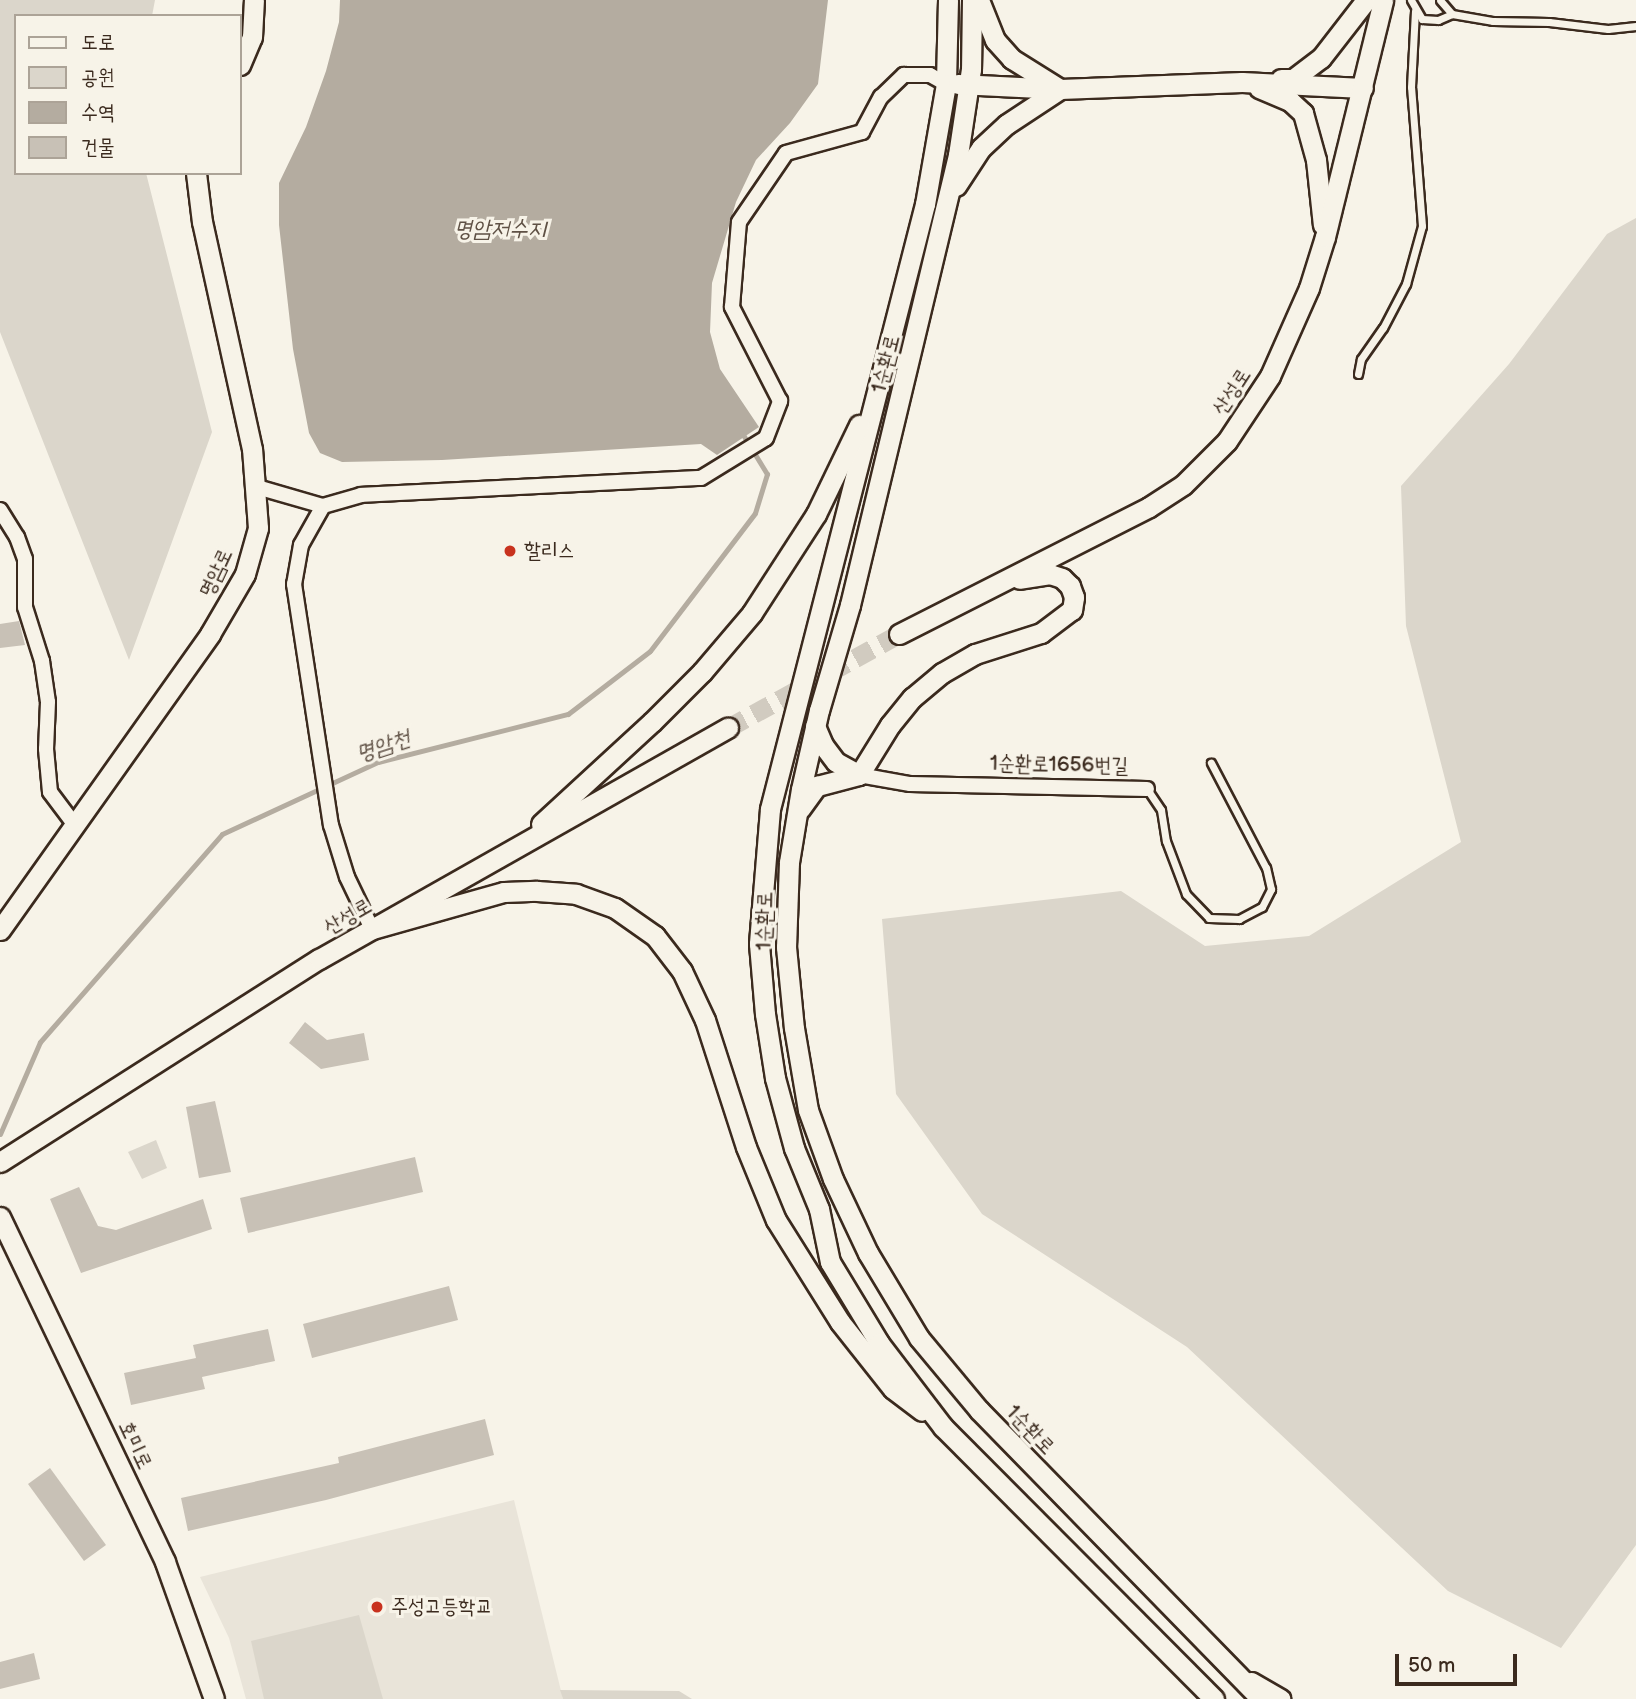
<!DOCTYPE html>
<meta charset="utf-8">
<style>
body{margin:0}
#map{position:relative;width:1636px;height:1699px;overflow:hidden;background:#f7f3e8;font-family:"Balsamiq Sans","Poor Story",sans-serif}
div>[style]{position:absolute}
[style*='--x']{left:calc(var(--x)*1px);top:calc(var(--y)*1px);width:calc(var(--w)*1px);rotate:calc(var(--a)*1deg)}
.built>*{inset:0;background:#e9e4d9}
.green>*{inset:0;background:#dbd6cb}
.water>*{inset:0;background:#b4aca0}
.stream>*{height:5px;margin:-2.5px;padding:0 2.5px;transform-origin:2.5px;border-radius:2.5px;background:#b4aca0}
.building>*{inset:0;background:#c8c1b6}
.secondary-tunnel>*{height:19px;margin-top:-9.5px;transform-origin:0;background:repeating-linear-gradient(90deg,#d1cbc0 0 19px,transparent 0 29px)}
.roads{filter:drop-shadow(2px 0 #3b2a1e) drop-shadow(-2px 0 #3b2a1e) drop-shadow(0 2px #3b2a1e) drop-shadow(0 -2px #3b2a1e)}
.lane>*{height:7px;margin:-3.5px;padding:0 3.5px;transform-origin:3.5px;border-radius:3.5px;background:#f7f3e8}
.street>*{height:14px;margin:-7px;padding:0 7px;transform-origin:7px;border-radius:7px;background:#f7f3e8}
.secondary>*{height:19px;margin:-9.5px;padding:0 9.5px;transform-origin:9.5px;border-radius:9.5px;background:#f7f3e8}
.dots>*{width:19px;height:19px;translate:-50% -50%;box-sizing:border-box;border:4px solid #f7f3e8;border-radius:50%}
span{translate:-50% -50%;white-space:nowrap;text-align:center;line-height:1.15;-webkit-text-stroke:6px #f7f3e8;paint-order:stroke}
.street-label{font-size:21px;color:#3b2a1e}
.poi-label{font-size:21px;color:#3b2a1e}
.left{translate:0 -50%;text-align:left}
.water-label{font-size:23px;color:#5f5145;font-style:italic}
.legend{position:absolute;left:14px;top:14px;width:228px;height:161px;box-sizing:border-box;background:#f7f3e8;border:2px solid #aca397;margin:0;padding:9px 12px;list-style:none;font-size:21px;color:#3b2a1e}
.legend li{display:flex;align-items:center;gap:14px;height:35px}
.legend b{width:35px;border:2px solid #aca397}
.scale{position:absolute;left:1395px;top:1654px;width:122px;height:32px;box-sizing:border-box;border:4px solid #3b2a1e;border-top:0;padding-left:9px;font-size:21px;line-height:24px;white-space:nowrap;color:#3b2a1e;-webkit-text-stroke:5px #f7f3e8;paint-order:stroke}
</style>
<div id="map">
<div class="built">
<div style="clip-path:polygon(514px 1500px,563px 1699px,246px 1699px,229px 1638px,200px 1577px)"></div>
</div>
<div class="green">
<div style="clip-path:polygon(0 0,155px 0,152px 16px,16px 16px,16px 173px,146px 173px,212px 432px,129px 660px,0 332px)"></div>
<div style="clip-path:polygon(1636px 218px,1636px 1545px,1561px 1648px,1448px 1591px,1187px 1347px,982px 1214px,896px 1094px,882px 919px,1121px 891px,1205px 946px,1309px 936px,1461px 842px,1406px 626px,1401px 486px,1509px 364px,1607px 234px)"></div>
<div style="clip-path:polygon(156px 1140px,167px 1168px,142px 1179px,128px 1152px)"></div>
<div style="clip-path:polygon(359px 1615px,383px 1699px,264px 1699px,251px 1641px)"></div>
<div style="clip-path:polygon(560px 1690px,679px 1691px,692px 1699px,563px 1699px)"></div>
</div>
<div class="water">
<div style="clip-path:polygon(340px 0,828px 0,818px 84px,790px 123px,756px 160px,736px 202px,712px 283px,710px 332px,720px 369px,759px 427px,717px 455px,701px 444px,442px 460px,342px 462px,320px 453px,309px 433px,293px 349px,279px 225px,279px 183px,306px 127px,326px 71px,339px 22px)"></div>
</div>
<div class="stream">
<div style="--x:0;--y:1134;--w:100;--a:-66.5"></div>
<div style="--x:40;--y:1042;--w:276;--a:-48.8"></div>
<div style="--x:222;--y:834;--w:172;--a:-24.8"></div>
<div style="--x:378;--y:762;--w:196;--a:-14.2"></div>
<div style="--x:568;--y:714;--w:103;--a:-37.5"></div>
<div style="--x:650;--y:651;--w:173;--a:-52.7"></div>
<div style="--x:755;--y:513;--w:41;--a:-72.9"></div>
<div style="--x:767;--y:474;--w:48;--a:-121.4"></div>
</div>
<div class="building">
<div style="clip-path:polygon(19px 621px,25px 645px,0 648px,0 624px)"></div>
<div style="clip-path:polygon(305px 1022px,327px 1040px,364px 1033px,369px 1060px,321px 1069px,289px 1043px)"></div>
<div style="clip-path:polygon(215px 1101px,231px 1172px,199px 1178px,186px 1107px)"></div>
<div style="clip-path:polygon(415px 1157px,423px 1192px,248px 1233px,240px 1198px)"></div>
<div style="clip-path:polygon(79px 1187px,98px 1226px,116px 1230px,203px 1199px,212px 1229px,81px 1273px,50px 1199px)"></div>
<div style="clip-path:polygon(449px 1286px,458px 1320px,312px 1358px,303px 1324px)"></div>
<div style="clip-path:polygon(268px 1329px,275px 1361px,202px 1377px,205px 1389px,131px 1405px,124px 1373px,196px 1358px,193px 1345px)"></div>
<div style="clip-path:polygon(485px 1419px,494px 1455px,326px 1500px,188px 1531px,181px 1498px,339px 1463px,338px 1457px)"></div>
<div style="clip-path:polygon(50px 1468px,106px 1545px,84px 1561px,28px 1484px)"></div>
<div style="clip-path:polygon(34px 1653px,40px 1679px,0 1689px,0 1662px)"></div>
</div>
<div class="secondary-tunnel">
<div style="--x:728;--y:728;--w:195;--a:-28.8"></div>
</div>
<div class="roads">
<div class="lane">
<div style="--x:1411;--y:0;--w:22;--a:60"></div>
<div style="--x:1422;--y:19;--w:16;--a:4"></div>
<div style="--x:1438;--y:20;--w:15;--a:-23"></div>
<div style="--x:1452;--y:14;--w:18;--a:-131"></div>
<div style="--x:1452;--y:14;--w:42;--a:9.7"></div>
<div style="--x:1493;--y:21;--w:56;--a:1"></div>
<div style="--x:1549;--y:22;--w:59;--a:6.8"></div>
<div style="--x:1608;--y:29;--w:28;--a:-6"></div>
<div style="--x:1358;--y:374;--w:15;--a:-79"></div>
<div style="--x:1361;--y:359;--w:38;--a:-55"></div>
<div style="--x:1383;--y:328;--w:50;--a:-62.4"></div>
<div style="--x:1406;--y:284;--w:60;--a:-74.6"></div>
<div style="--x:1422;--y:226;--w:139;--a:-94.5"></div>
<div style="--x:1411;--y:87;--w:76;--a:-87"></div>
<div style="--x:1147;--y:789;--w:25;--a:56"></div>
<div style="--x:1161;--y:810;--w:31;--a:81"></div>
<div style="--x:1166;--y:841;--w:57;--a:69.3"></div>
<div style="--x:1186;--y:894;--w:33;--a:46"></div>
<div style="--x:1209;--y:918;--w:30;--a:2"></div>
<div style="--x:1239;--y:919;--w:26;--a:-28"></div>
<div style="--x:1262;--y:907;--w:20;--a:-63"></div>
<div style="--x:1271;--y:889;--w:22;--a:-103"></div>
<div style="--x:1266;--y:868;--w:119;--a:-117.6"></div>
</div>
<div class="street">
<div style="--x:257;--y:487;--w:69;--a:16.1"></div>
<div style="--x:323;--y:506;--w:45;--a:119.4"></div>
<div style="--x:301;--y:545;--w:40;--a:100"></div>
<div style="--x:294;--y:584;--w:244;--a:81.3"></div>
<div style="--x:331;--y:825;--w:54;--a:72.9"></div>
<div style="--x:347;--y:877;--w:58;--a:64.3"></div>
<div style="--x:323;--y:506;--w:40;--a:-16"></div>
<div style="--x:361;--y:495;--w:340;--a:-2.9"></div>
<div style="--x:701;--y:478;--w:76;--a:-31.6"></div>
<div style="--x:766;--y:438;--w:40;--a:-69"></div>
<div style="--x:780;--y:401;--w:106;--a:-117.1"></div>
<div style="--x:732;--y:307;--w:85;--a:-85.3"></div>
<div style="--x:739;--y:222;--w:83;--a:-55.7"></div>
<div style="--x:786;--y:153;--w:79;--a:-15.4"></div>
<div style="--x:862;--y:132;--w:40;--a:-62"></div>
<div style="--x:881;--y:97;--w:32;--a:-44"></div>
<div style="--x:904;--y:75;--w:26;--a:0"></div>
<div style="--x:930;--y:75;--w:18;--a:29"></div>
<div style="--x:0;--y:510;--w:32;--a:58"></div>
<div style="--x:17;--y:537;--w:23;--a:70"></div>
<div style="--x:25;--y:559;--w:48;--a:90"></div>
<div style="--x:25;--y:607;--w:57;--a:72.5"></div>
<div style="--x:42;--y:661;--w:41;--a:81.7"></div>
<div style="--x:48;--y:702;--w:47;--a:92.4"></div>
<div style="--x:46;--y:749;--w:43;--a:84.7"></div>
<div style="--x:50;--y:792;--w:40;--a:53"></div>
<div style="--x:859;--y:775;--w:52;--a:10"></div>
<div style="--x:910;--y:784;--w:237;--a:1.2"></div>
</div>
<div class="secondary">
<div style="--x:948;--y:0;--w:84;--a:91.4"></div>
<div style="--x:946;--y:84;--w:122;--a:99.9"></div>
<div style="--x:925;--y:204;--w:625;--a:104.37"></div>
<div style="--x:770;--y:809;--w:135;--a:94.7"></div>
<div style="--x:759;--y:944;--w:70;--a:85.1"></div>
<div style="--x:765;--y:1014;--w:65;--a:81.1"></div>
<div style="--x:775;--y:1078;--w:73;--a:74.8"></div>
<div style="--x:794;--y:1148;--w:66;--a:67.7"></div>
<div style="--x:819;--y:1209;--w:54;--a:78.3"></div>
<div style="--x:830;--y:1262;--w:95;--a:58.8"></div>
<div style="--x:879;--y:1343;--w:106;--a:52.7"></div>
<div style="--x:943;--y:1427;--w:384;--a:45.1"></div>
<div style="--x:972;--y:0;--w:69;--a:90.8"></div>
<div style="--x:971;--y:69;--w:87;--a:98.6"></div>
<div style="--x:958;--y:155;--w:463;--a:103.5"></div>
<div style="--x:850;--y:605;--w:109;--a:106.4"></div>
<div style="--x:819;--y:710;--w:81;--a:102.8"></div>
<div style="--x:801;--y:789;--w:74;--a:99.3"></div>
<div style="--x:789;--y:862;--w:85;--a:92"></div>
<div style="--x:786;--y:947;--w:81;--a:84.4"></div>
<div style="--x:794;--y:1028;--w:83;--a:80.3"></div>
<div style="--x:808;--y:1110;--w:73;--a:70.1"></div>
<div style="--x:833;--y:1179;--w:82;--a:64.7"></div>
<div style="--x:868;--y:1253;--w:99;--a:59"></div>
<div style="--x:919;--y:1338;--w:94;--a:50.2"></div>
<div style="--x:979;--y:1410;--w:404;--a:45.7"></div>
<div style="--x:240;--y:65;--w:30;--a:-67"></div>
<div style="--x:252;--y:37;--w:37;--a:-87"></div>
<div style="--x:1281;--y:79;--w:12;--a:0"></div>
<div style="--x:1293;--y:79;--w:35;--a:-37"></div>
<div style="--x:1321;--y:58;--w:73;--a:-52.2"></div>
<div style="--x:958;--y:84;--w:102;--a:2.8"></div>
<div style="--x:1060;--y:89;--w:182;--a:-2.2"></div>
<div style="--x:1242;--y:82;--w:121;--a:2.8"></div>
<div style="--x:1259;--y:88;--w:34;--a:23"></div>
<div style="--x:1290;--y:101;--w:18;--a:43"></div>
<div style="--x:1303;--y:113;--w:49;--a:74.5"></div>
<div style="--x:1316;--y:160;--w:65;--a:83.9"></div>
<div style="--x:956;--y:186;--w:45;--a:-56.7"></div>
<div style="--x:981;--y:148;--w:35;--a:-43"></div>
<div style="--x:1007;--y:124;--w:64;--a:-33.4"></div>
<div style="--x:1060;--y:89;--w:57;--a:-148"></div>
<div style="--x:1012;--y:59;--w:25;--a:-132"></div>
<div style="--x:995;--y:40;--w:43;--a:-111.8"></div>
<div style="--x:899;--y:634;--w:280;--a:-26.9"></div>
<div style="--x:1149;--y:507;--w:40;--a:-32.9"></div>
<div style="--x:1183;--y:485;--w:62;--a:-45"></div>
<div style="--x:1227;--y:441;--w:78;--a:-56.5"></div>
<div style="--x:1270;--y:376;--w:96;--a:-66.1"></div>
<div style="--x:1309;--y:288;--w:53;--a:-72.6"></div>
<div style="--x:1325;--y:237;--w:244;--a:-76.2"></div>
<div style="--x:815;--y:726;--w:21;--a:67"></div>
<div style="--x:823;--y:745;--w:21;--a:53"></div>
<div style="--x:836;--y:762;--w:26;--a:29"></div>
<div style="--x:800;--y:809;--w:29;--a:-54"></div>
<div style="--x:817;--y:786;--w:43;--a:-14.7"></div>
<div style="--x:859;--y:775;--w:59;--a:-58.2"></div>
<div style="--x:890;--y:725;--w:35;--a:-51"></div>
<div style="--x:912;--y:698;--w:39;--a:-40"></div>
<div style="--x:942;--y:673;--w:38;--a:-30"></div>
<div style="--x:975;--y:654;--w:69;--a:-17.7"></div>
<div style="--x:1041;--y:633;--w:39;--a:-37"></div>
<div style="--x:1072;--y:610;--w:13;--a:-81"></div>
<div style="--x:1074;--y:597;--w:12;--a:-110"></div>
<div style="--x:1070;--y:586;--w:11;--a:-135"></div>
<div style="--x:1062;--y:578;--w:13;--a:-162"></div>
<div style="--x:1050;--y:574;--w:31;--a:171"></div>
<div style="--x:541;--y:824;--w:151;--a:-42.6"></div>
<div style="--x:652;--y:722;--w:71;--a:-45"></div>
<div style="--x:702;--y:672;--w:77;--a:-49.7"></div>
<div style="--x:752;--y:613;--w:118;--a:-57.1"></div>
<div style="--x:816;--y:514;--w:99;--a:-64.2"></div>
<div style="--x:372;--y:929;--w:137;--a:-15.7"></div>
<div style="--x:504;--y:892;--w:33;--a:-2"></div>
<div style="--x:537;--y:891;--w:39;--a:4"></div>
<div style="--x:576;--y:894;--w:41;--a:19.7"></div>
<div style="--x:615;--y:908;--w:49;--a:35"></div>
<div style="--x:655;--y:936;--w:44;--a:52.4"></div>
<div style="--x:682;--y:971;--w:54;--a:64.9"></div>
<div style="--x:705;--y:1020;--w:133;--a:72.1"></div>
<div style="--x:746;--y:1147;--w:79;--a:67.7"></div>
<div style="--x:776;--y:1220;--w:120;--a:57.9"></div>
<div style="--x:840;--y:1322;--w:85;--a:51.7"></div>
<div style="--x:893;--y:1389;--w:36;--a:37"></div>
<div style="--x:0;--y:930;--w:363;--a:-54.6"></div>
<div style="--x:210;--y:634;--w:69;--a:-59.7"></div>
<div style="--x:245;--y:574;--w:48;--a:-74.2"></div>
<div style="--x:258;--y:528;--w:79;--a:-94.3"></div>
<div style="--x:252;--y:449;--w:232;--a:-102.4"></div>
<div style="--x:202;--y:222;--w:49;--a:-97"></div>
<div style="--x:0;--y:1162;--w:378;--a:-32.5"></div>
<div style="--x:319;--y:959;--w:470;--a:-29.5"></div>
<div style="--x:0;--y:1217;--w:382;--a:64.4"></div>
<div style="--x:165;--y:1562;--w:145;--a:70.3"></div>
<div style="--x:1251;--y:1682;--w:34;--a:30"></div>
</div>
</div>
<div class="dots">
<div style="left:510px;top:551px;background:#c8321e"></div>
<div style="left:377px;top:1607px;background:#c8321e"></div>
</div>
<div class="street-label">
<span style="left:886px;top:364px;rotate:-76deg">1순환로</span>
<span style="left:1232px;top:392px;rotate:-57deg">산성로</span>
<span style="left:216px;top:573px;rotate:-65deg">명암로</span>
<span style="left:1059px;top:765px;rotate:1deg">1순환로1656번길</span>
<span style="left:348px;top:917px;rotate:-30deg">산성로</span>
<span style="left:765px;top:921px;rotate:-89deg">1순환로</span>
<span style="left:1030px;top:1430px;rotate:46deg">1순환로</span>
<span style="left:135px;top:1445px;rotate:65deg">호미로</span>
</div>
<div class="poi-label">
<span class="left" style="left:524px;top:551px">할리스</span>
<span class="left" style="left:391px;top:1607px">주성고등학교</span>
</div>
<div class="water-label">
<span style="left:500px;top:229px">명암저수지</span>
<span style="left:383px;top:746px;rotate:-18deg">명암천</span>
</div>
<ul class="legend">
<li><b style="height:9px;background:#f7f3e8"></b>도로</li>
<li><b style="height:19px;background:#dbd6cb"></b>공원</li>
<li><b style="height:19px;background:#b4aca0"></b>수역</li>
<li><b style="height:19px;background:#c8c1b6"></b>건물</li>
</ul>
<div class="scale">50 m</div>
</div>
